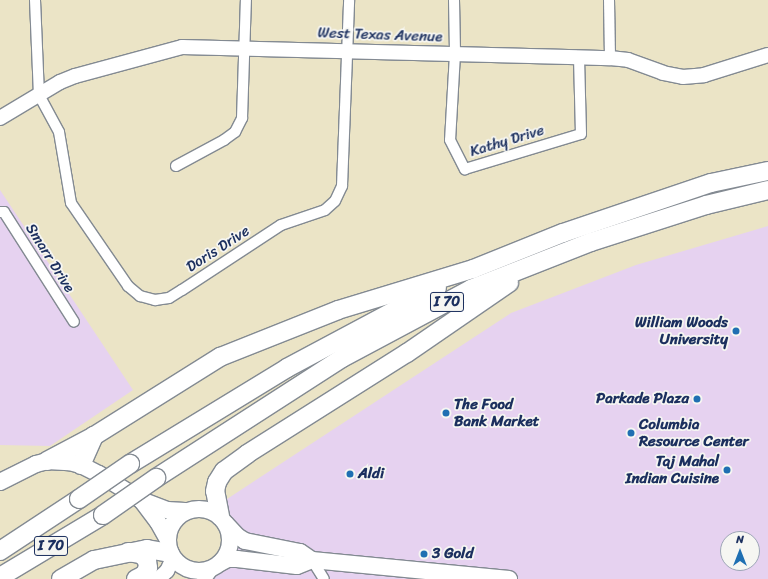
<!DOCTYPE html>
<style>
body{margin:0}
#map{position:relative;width:768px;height:579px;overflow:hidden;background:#ebe4c6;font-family:Sriracha,sans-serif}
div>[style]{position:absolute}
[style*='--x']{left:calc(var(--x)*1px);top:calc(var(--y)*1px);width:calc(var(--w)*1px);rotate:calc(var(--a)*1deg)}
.built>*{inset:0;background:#e6d2f0}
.roads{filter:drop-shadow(1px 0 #838a92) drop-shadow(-1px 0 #838a92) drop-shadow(0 1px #838a92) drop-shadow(0 -1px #838a92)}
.street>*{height:10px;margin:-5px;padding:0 5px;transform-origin:5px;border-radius:5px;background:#fff}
.secondary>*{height:14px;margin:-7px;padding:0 7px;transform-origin:7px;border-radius:7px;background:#fff}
.primary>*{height:16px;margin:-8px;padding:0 8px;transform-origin:8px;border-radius:8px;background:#fff}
.primary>.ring{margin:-8px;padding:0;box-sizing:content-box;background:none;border:16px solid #fff;border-radius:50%}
.highway>*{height:18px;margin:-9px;padding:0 9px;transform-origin:9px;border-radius:9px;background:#fff}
.bridges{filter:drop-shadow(1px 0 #838a92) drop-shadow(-1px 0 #838a92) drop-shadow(0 1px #838a92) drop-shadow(0 -1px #838a92)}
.highway-bridge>*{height:18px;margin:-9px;padding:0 9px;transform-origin:9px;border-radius:9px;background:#fff}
.dots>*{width:11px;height:11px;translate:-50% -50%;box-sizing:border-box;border:2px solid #f6f6f2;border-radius:50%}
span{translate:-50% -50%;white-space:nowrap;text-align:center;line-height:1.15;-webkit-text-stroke:3.5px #f6f6f2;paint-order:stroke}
.shield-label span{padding:1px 3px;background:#f6f6f2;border:1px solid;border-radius:3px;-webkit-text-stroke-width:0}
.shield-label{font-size:14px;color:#1b2f5e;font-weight:700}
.street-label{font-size:15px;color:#1b2f5e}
.poi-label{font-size:15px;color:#1b2f5e;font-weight:700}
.right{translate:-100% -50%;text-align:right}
.left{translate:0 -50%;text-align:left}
.north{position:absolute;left:720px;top:531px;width:40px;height:40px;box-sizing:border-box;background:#f6f6f2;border:1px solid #9ea6b7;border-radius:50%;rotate:0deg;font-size:11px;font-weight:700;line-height:16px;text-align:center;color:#1b2f5e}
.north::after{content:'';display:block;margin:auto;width:14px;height:18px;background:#1f6fb2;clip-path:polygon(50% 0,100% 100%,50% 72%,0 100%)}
</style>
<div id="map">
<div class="built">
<div style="clip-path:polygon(0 190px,133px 390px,50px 446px,0 445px)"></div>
<div style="clip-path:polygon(evenodd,768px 226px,768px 579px,206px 579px,227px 557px,231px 549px,232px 533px,224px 501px,511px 313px,636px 265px,768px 226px,728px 539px,752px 539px,752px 563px,728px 563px,728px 539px)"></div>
</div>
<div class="roads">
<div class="street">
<div style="--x:35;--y:0;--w:95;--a:87.6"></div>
<div style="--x:39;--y:95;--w:42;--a:61.6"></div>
<div style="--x:59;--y:132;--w:72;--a:80.4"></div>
<div style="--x:71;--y:203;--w:101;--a:55.5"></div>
<div style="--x:128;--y:286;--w:16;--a:40"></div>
<div style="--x:140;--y:296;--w:16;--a:15"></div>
<div style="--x:155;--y:300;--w:14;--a:-8"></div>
<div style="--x:169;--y:298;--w:15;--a:-32"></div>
<div style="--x:182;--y:290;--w:118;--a:-33.3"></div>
<div style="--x:281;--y:225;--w:46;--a:-18.8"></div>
<div style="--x:325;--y:210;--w:13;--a:-42"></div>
<div style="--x:335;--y:201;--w:17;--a:-65"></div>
<div style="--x:342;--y:186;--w:186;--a:-87.8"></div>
<div style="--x:454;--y:0;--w:54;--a:88.9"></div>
<div style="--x:455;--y:54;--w:86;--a:93.3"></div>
<div style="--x:450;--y:140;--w:33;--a:63"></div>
<div style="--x:465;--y:169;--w:121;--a:-16.8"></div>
<div style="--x:581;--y:134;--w:77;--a:-91.5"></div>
<div style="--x:609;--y:0;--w:58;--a:89"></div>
<div style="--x:176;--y:166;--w:55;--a:-28.4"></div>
<div style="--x:224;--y:140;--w:14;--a:-36"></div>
<div style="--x:235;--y:132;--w:16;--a:-63"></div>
<div style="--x:242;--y:118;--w:118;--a:-88.1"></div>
<div style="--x:0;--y:212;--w:4;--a:0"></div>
<div style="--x:4;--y:212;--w:130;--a:57.5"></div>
<div style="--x:312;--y:560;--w:22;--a:58"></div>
</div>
<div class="secondary">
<div style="--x:0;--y:118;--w:70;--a:-31"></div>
<div style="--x:60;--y:82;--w:16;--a:-22"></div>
<div style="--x:75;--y:76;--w:111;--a:-15.2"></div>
<div style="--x:182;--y:47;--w:428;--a:1.5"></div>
<div style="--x:610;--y:58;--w:18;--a:6"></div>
<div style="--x:628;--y:60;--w:37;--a:20"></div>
<div style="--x:663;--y:73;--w:20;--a:11"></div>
<div style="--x:683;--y:77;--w:21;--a:-5"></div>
<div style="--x:704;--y:75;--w:67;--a:-17.4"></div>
<div style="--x:158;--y:579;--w:12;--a:-42"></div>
<div style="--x:167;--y:571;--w:14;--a:-65"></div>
<div style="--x:204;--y:579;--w:12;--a:-55"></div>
</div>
<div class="primary">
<div style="--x:0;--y:482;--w:40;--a:-26.6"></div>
<div style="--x:36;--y:464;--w:11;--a:-15"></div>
<div style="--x:47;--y:461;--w:22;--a:3"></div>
<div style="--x:69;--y:462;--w:12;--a:14"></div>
<div style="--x:81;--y:465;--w:20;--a:27"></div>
<div style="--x:99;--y:474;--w:49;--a:31.8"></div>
<div style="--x:141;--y:500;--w:28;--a:21"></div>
<div style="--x:167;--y:510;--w:18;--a:3"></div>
<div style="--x:142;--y:501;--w:26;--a:53"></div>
<div style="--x:158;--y:522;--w:18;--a:61"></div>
<div class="ring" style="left:168px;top:509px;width:46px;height:46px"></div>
<div style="--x:226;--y:524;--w:16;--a:47"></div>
<div style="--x:237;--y:536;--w:9;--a:32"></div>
<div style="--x:245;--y:541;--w:56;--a:11.3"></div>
<div style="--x:300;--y:552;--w:14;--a:34"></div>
<div style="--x:220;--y:563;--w:9;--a:-27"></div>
<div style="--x:228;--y:559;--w:9;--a:0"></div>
<div style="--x:237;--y:559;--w:60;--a:6.7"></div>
<div style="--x:297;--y:566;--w:16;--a:-22"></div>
<div style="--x:312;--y:560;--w:198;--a:5.5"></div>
</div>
<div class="highway">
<div style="--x:47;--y:461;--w:53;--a:-28"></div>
<div style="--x:130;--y:464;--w:184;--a:-31.4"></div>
<div style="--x:287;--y:368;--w:170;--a:-28.1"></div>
<div style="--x:81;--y:465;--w:32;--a:-66"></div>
<div style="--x:94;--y:436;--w:149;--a:-32.1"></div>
<div style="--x:220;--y:357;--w:127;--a:-21.7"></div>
<div style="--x:338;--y:310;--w:141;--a:-16.9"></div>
<div style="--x:473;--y:269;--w:97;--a:-21.8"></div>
<div style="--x:563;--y:233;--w:156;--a:-18.7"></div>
<div style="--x:711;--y:183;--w:58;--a:-11.9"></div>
<div style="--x:156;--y:478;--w:221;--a:-32.8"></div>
<div style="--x:342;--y:358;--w:146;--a:-28.1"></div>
<div style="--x:471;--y:289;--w:129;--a:-21.4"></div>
<div style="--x:591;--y:242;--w:121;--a:-17.8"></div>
<div style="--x:706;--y:205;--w:64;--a:-13.6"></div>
<div style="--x:220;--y:516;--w:25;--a:-101"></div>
<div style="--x:215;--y:491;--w:9;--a:-77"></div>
<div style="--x:217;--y:482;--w:13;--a:-58"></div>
<div style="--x:224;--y:471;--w:29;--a:-36"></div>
<div style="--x:247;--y:454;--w:189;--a:-32.3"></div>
<div style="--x:407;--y:353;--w:124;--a:-34.5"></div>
<div style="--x:0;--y:551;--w:95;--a:-33.4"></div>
<div style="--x:128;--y:552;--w:13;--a:9"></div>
<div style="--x:141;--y:554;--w:8;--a:45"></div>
<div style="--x:147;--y:560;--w:8;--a:83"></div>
<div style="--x:148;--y:568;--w:8;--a:120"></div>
<div style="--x:144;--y:575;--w:9;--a:153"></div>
<div style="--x:0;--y:577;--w:120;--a:-31"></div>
<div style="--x:61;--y:579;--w:38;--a:-30"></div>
<div style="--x:94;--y:560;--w:54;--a:-11.7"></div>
<div style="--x:147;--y:549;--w:23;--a:10"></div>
</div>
</div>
<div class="bridges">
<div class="highway-bridge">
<div style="--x:79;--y:499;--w:62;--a:-34.5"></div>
<div style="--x:103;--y:515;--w:65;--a:-34.9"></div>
</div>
</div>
<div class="dots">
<div style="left:736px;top:331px;background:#1f6fb2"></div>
<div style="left:697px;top:399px;background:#1f6fb2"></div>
<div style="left:446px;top:413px;background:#1f6fb2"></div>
<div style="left:631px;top:433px;background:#1f6fb2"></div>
<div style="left:727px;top:470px;background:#1f6fb2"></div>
<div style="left:350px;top:474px;background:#1f6fb2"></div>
<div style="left:424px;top:554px;background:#1f6fb2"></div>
</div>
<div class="shield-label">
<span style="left:447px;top:302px">I 70</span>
<span style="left:51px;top:546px">I 70</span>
</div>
<div class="street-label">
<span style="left:380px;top:35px;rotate:2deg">West Texas Avenue</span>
<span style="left:507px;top:141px;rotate:-17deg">Kathy Drive</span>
<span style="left:218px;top:249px;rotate:-33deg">Doris Drive</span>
<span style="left:50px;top:258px;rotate:58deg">Smarr Drive</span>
</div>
<div class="poi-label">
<span class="right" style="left:728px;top:331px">William Woods<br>University</span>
<span class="right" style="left:689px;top:399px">Parkade Plaza</span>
<span class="left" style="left:454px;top:413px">The Food<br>Bank Market</span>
<span class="left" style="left:639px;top:433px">Columbia<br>Resource Center</span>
<span class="right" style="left:719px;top:470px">Taj Mahal<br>Indian Cuisine</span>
<span class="left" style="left:358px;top:474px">Aldi</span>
<span class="left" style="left:432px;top:554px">3 Gold</span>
</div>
<div class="north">N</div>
</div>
